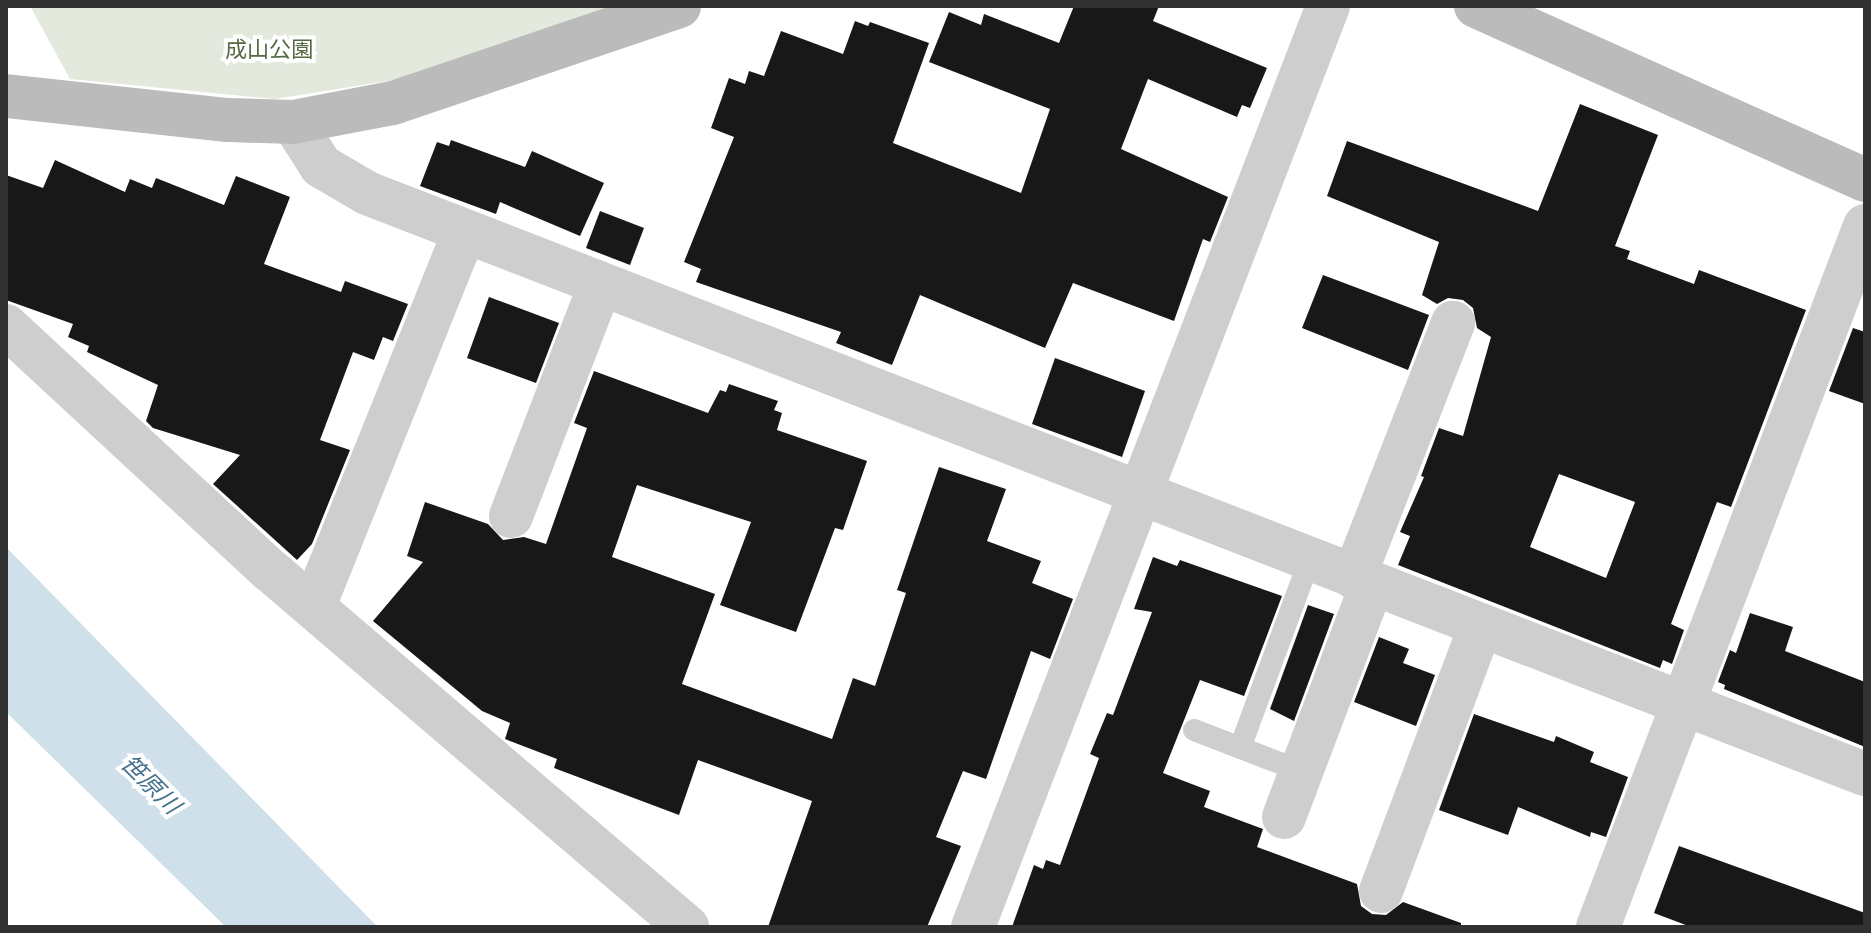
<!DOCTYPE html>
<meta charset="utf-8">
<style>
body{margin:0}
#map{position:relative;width:1871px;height:933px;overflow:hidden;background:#fff;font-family:"Sofia Sans Condensed","Noto Sans JP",sans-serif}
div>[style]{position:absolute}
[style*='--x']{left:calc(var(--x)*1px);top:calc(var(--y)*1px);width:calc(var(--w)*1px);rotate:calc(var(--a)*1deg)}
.green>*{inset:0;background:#e4e9de}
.water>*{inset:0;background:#cfe0ea}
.building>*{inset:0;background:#181818}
.lane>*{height:22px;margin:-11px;padding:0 11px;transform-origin:11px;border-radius:11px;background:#cecece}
.street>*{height:44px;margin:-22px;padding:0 22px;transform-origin:22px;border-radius:22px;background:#cecece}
.secondary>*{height:44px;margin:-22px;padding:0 22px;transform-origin:22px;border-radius:22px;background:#bbb}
span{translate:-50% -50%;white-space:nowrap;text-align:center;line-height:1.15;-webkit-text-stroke:8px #fff;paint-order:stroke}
.park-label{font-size:22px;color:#556942}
.water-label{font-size:24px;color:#45728d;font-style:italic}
.frame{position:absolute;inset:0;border:8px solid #313131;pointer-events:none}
</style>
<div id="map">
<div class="green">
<div style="clip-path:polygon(30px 6px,614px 6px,412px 77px,275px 99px,70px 79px)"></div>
</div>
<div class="water">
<div style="clip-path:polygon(6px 547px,366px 915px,378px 927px,226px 927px,6px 712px)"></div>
</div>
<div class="building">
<div style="clip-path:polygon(1074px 6px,1159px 6px,1153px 21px,1267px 68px,1250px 108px,1242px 105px,1237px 117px,1148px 79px,1121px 149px,1228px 197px,1210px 242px,1203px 239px,1174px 321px,1073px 283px,1045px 348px,920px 295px,892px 365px,836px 343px,841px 332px,696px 282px,701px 269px,684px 262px,734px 137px,711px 128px,729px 78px,745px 84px,749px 71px,764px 76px,781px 31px,843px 54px,855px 21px,868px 26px,870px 22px,929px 43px,893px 143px,1021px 193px,1050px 109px,929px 62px,949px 12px,981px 25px,984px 14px,1059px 43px)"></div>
<div style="clip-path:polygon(evenodd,1580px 104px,1658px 135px,1615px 246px,1630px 251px,1627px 259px,1694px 284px,1699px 270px,1806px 310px,1731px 507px,1717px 502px,1671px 624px,1684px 630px,1672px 664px,1663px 660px,1660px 668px,1398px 565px,1410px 536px,1400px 532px,1424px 477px,1421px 476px,1439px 428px,1463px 436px,1491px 337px,1477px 328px,1473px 308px,1463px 300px,1448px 298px,1437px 304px,1422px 295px,1439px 242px,1327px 196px,1347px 141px,1538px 211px,1580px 104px,1559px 474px,1635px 502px,1606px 578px,1530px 547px,1559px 474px)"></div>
<div style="clip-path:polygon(451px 140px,525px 167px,532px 151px,604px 183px,580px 236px,500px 202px,496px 214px,420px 186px,437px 142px,449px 146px)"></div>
<div style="clip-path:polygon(55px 160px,125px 192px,130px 179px,152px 188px,156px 178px,224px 205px,236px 176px,290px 197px,264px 264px,341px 292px,345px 281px,408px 304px,393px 341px,383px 337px,374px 360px,353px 352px,320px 440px,350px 450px,312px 544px,297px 560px,213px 484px,240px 455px,153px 428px,146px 421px,158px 385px,87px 352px,89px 346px,68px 337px,73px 324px,6px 300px,6px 175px,43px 188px)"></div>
<div style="clip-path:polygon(600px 211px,644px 228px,630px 265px,586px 248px)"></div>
<div style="clip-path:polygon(1323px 275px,1429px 315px,1408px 370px,1302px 328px)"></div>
<div style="clip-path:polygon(489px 297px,559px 323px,536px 383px,467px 358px)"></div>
<div style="clip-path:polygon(1853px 328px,1865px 332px,1865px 404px,1829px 391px)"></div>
<div style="clip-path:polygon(1055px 358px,1145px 391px,1122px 457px,1032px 424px)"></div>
<div style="clip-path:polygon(594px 371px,708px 413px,720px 390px,726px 392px,729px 384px,778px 401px,774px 410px,782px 413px,777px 430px,867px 461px,843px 530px,835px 528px,796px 632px,720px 605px,751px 522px,637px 485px,612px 557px,715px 594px,682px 684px,832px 739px,853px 678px,875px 686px,906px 593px,897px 590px,939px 467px,1006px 489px,987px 541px,1041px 561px,1032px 583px,1073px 599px,1050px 659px,1031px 651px,986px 779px,963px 771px,936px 837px,961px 846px,927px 927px,768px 927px,812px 801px,698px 760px,679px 815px,554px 768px,557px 759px,505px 739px,510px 723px,482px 711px,373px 621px,423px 562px,407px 556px,425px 502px,488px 524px,503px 540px,524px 537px,546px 544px,587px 428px,574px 423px)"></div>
<div style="clip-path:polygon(1153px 557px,1177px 566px,1180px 560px,1282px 596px,1244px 696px,1200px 680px,1163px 773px,1210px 791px,1204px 807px,1263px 829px,1257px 847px,1357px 884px,1361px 906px,1372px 914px,1386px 915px,1403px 902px,1461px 923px,1461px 927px,1012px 927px,1034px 865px,1043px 869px,1046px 860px,1060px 865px,1099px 758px,1090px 754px,1107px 713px,1113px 715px,1152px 612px,1134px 609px)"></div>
<div style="clip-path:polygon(1308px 605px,1334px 614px,1294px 721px,1270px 709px)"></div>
<div style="clip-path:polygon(1750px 613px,1793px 627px,1785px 651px,1865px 682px,1865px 747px,1724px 689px,1725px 685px,1718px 682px,1730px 650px,1736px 653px)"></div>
<div style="clip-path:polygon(1379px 637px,1409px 649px,1403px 663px,1435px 675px,1416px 726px,1354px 702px)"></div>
<div style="clip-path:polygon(1474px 714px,1554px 742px,1556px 736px,1594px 752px,1590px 762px,1628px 777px,1606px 837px,1591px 832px,1590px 837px,1518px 807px,1508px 835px,1439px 810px)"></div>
<div style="clip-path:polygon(1679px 846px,1865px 913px,1865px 927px,1691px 927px,1654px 913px)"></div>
</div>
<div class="lane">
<div style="--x:1194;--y:730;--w:94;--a:21.1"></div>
<div style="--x:1240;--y:748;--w:202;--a:-69.7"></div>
</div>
<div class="street">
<div style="--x:293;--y:122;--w:52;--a:57.5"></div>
<div style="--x:321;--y:166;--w:53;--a:30.4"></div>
<div style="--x:367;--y:193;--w:1607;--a:21.2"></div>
<div style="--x:6;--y:326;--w:361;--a:42.8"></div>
<div style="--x:271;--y:571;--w:548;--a:40.56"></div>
<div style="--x:511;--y:516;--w:248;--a:-68.9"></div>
<div style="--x:1354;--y:577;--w:273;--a:-68.7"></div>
<div style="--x:314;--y:606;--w:403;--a:-68.1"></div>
<div style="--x:1284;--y:817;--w:249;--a:-69.3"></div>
<div style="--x:1381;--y:891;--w:282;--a:-69.4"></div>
<div style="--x:973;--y:927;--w:987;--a:-68.92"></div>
<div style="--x:1598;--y:927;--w:750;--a:-69.15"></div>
</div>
<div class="secondary">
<div style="--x:1476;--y:6;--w:426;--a:24.1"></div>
<div style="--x:6;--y:96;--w:223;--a:6.2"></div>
<div style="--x:228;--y:120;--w:65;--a:1.8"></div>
<div style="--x:293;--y:122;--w:102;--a:-10.8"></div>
<div style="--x:393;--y:103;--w:302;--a:-18.7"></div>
</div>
<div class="park-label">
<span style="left:269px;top:51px">成山公園</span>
</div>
<div class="water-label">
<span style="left:150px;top:785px;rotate:45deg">笹原川</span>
</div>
<div class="frame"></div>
</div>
